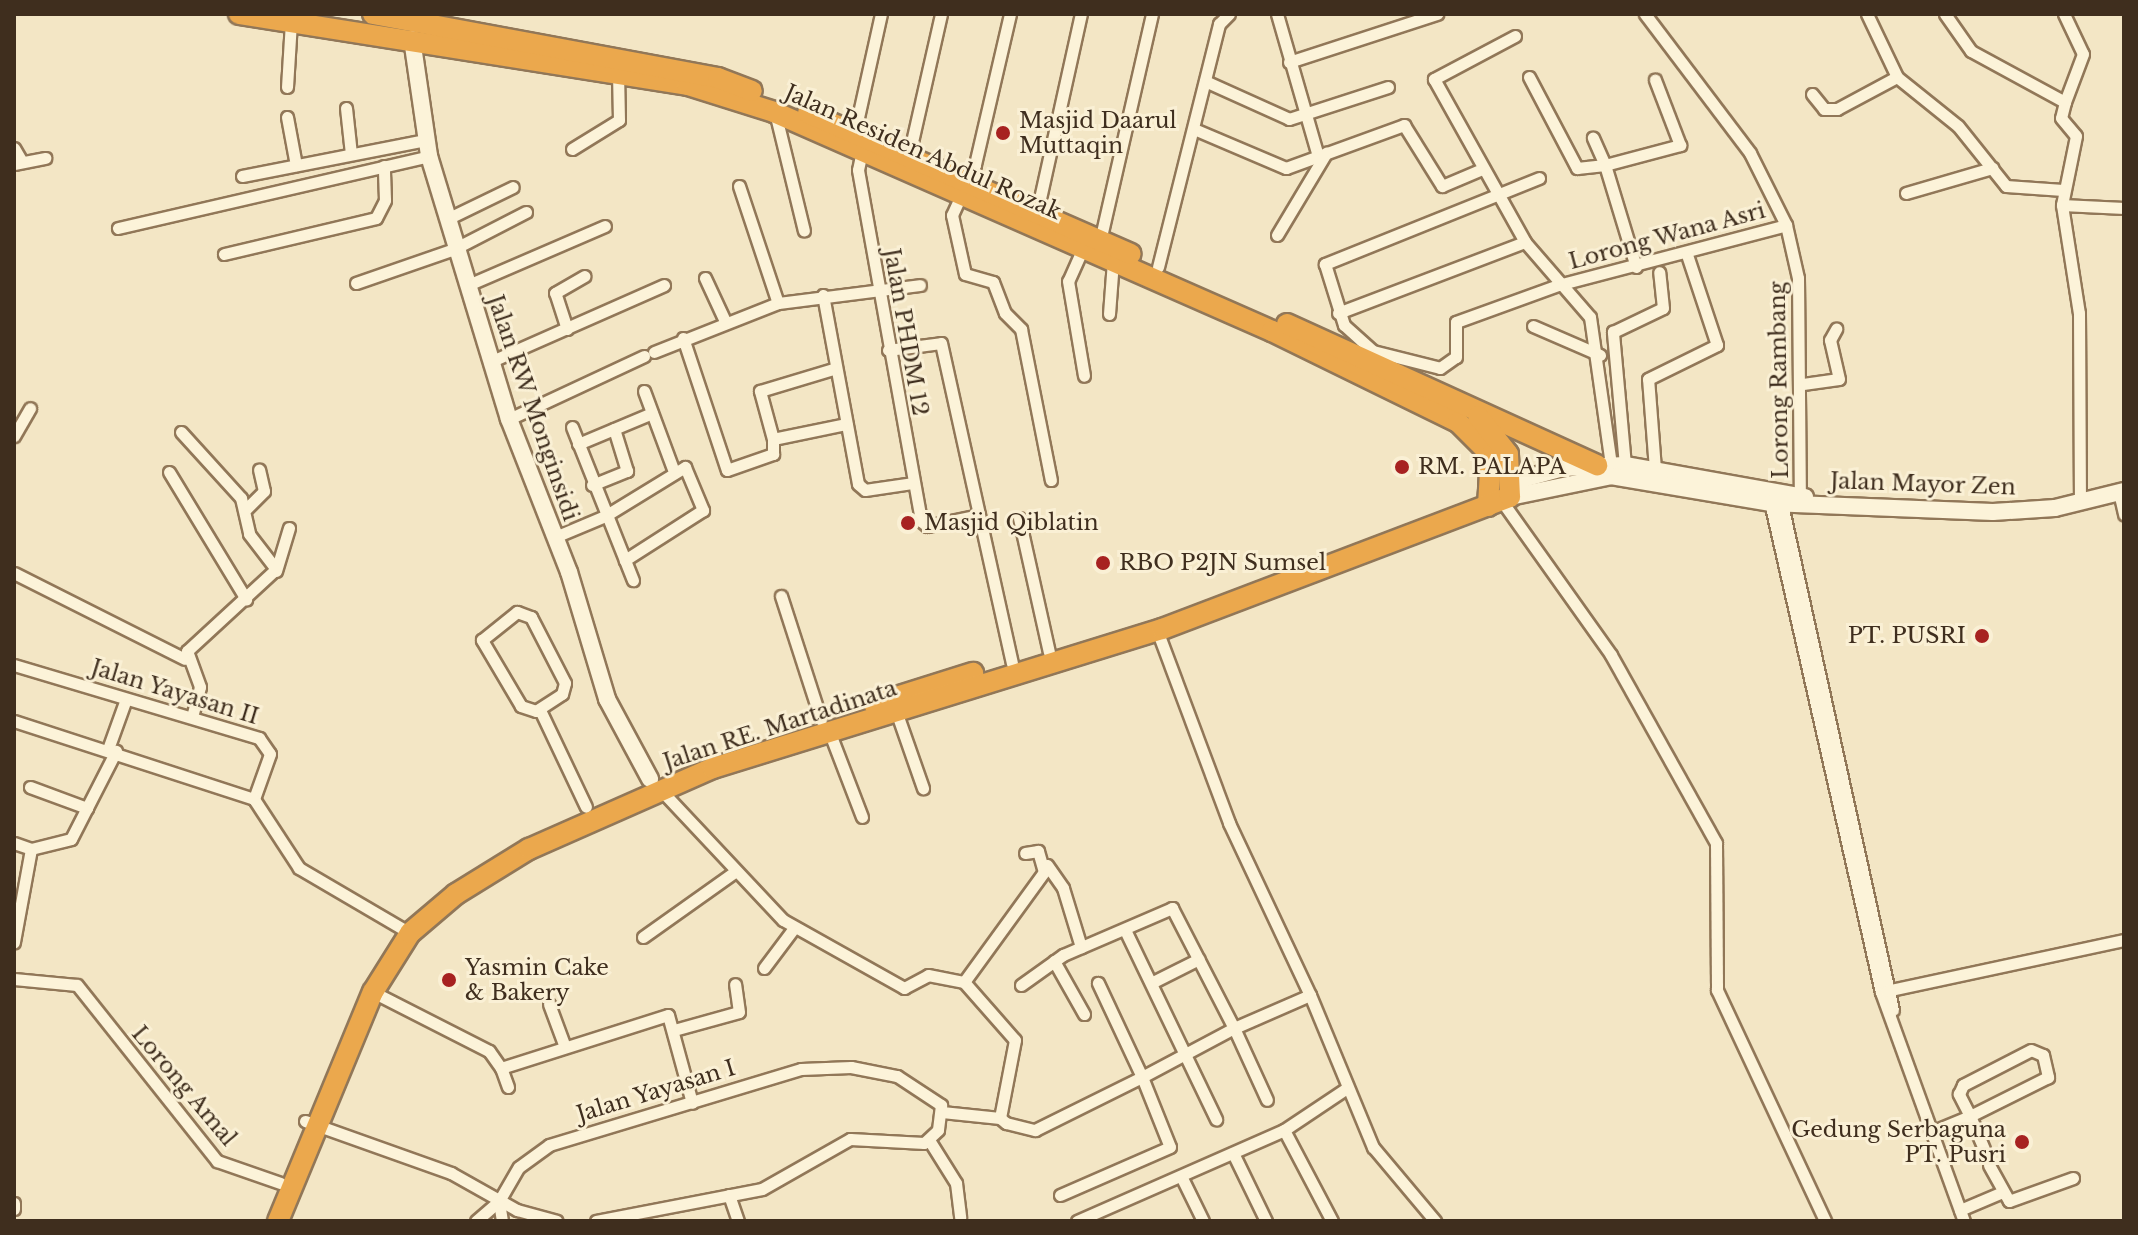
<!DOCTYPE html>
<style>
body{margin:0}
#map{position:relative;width:2138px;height:1235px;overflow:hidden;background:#f3e6c5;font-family:"Libre Baskerville",serif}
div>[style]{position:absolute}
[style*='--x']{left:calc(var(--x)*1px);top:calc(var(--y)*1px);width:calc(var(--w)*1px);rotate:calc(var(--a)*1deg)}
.roads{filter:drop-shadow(2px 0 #917758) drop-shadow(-2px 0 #917758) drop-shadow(0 2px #917758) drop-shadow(0 -2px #917758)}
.street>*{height:11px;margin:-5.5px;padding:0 5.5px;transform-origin:5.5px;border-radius:5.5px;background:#fcf3d9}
.secondary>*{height:16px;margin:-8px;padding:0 8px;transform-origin:8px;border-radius:8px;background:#fcf3d9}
.highway>*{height:20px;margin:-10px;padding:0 10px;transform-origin:10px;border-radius:10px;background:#eba84d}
.dots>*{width:22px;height:22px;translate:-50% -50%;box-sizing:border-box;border:4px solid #faf0d5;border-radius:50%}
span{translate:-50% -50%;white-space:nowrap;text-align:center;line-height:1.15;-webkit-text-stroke:6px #faf0d5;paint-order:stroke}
.poi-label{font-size:22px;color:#3f2e1e}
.left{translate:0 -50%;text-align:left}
.right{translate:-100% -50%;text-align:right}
.street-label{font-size:22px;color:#3f2e1e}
.frame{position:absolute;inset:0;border:16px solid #3f2e1e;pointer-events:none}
</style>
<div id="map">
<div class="roads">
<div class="street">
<div style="--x:1010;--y:14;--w:155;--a:103.1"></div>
<div style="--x:975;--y:165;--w:55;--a:114.7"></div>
<div style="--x:952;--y:215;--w:60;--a:77.6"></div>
<div style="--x:965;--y:274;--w:29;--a:16"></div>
<div style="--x:993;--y:282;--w:33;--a:69"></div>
<div style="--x:1005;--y:313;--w:23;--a:45"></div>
<div style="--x:1021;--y:329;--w:154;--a:78.8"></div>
<div style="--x:1277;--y:14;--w:148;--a:73.9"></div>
<div style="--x:1645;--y:14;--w:174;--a:52.9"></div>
<div style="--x:1750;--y:153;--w:80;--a:63.4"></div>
<div style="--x:1786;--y:225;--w:54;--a:77.2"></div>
<div style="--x:1798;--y:278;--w:225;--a:89.5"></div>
<div style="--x:1867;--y:14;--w:70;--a:64.5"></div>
<div style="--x:1897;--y:77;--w:78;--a:38.8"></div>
<div style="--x:1958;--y:126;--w:77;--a:51.3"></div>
<div style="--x:2006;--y:186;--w:57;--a:4"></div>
<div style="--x:1945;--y:14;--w:45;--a:54.9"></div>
<div style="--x:1971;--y:51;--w:107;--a:28.5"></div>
<div style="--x:2065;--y:102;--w:16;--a:104"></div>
<div style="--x:2061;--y:118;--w:23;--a:50"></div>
<div style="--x:2076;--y:136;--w:70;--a:101.5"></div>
<div style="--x:2062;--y:205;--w:109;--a:81.1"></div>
<div style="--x:2079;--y:313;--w:190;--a:89.7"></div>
<div style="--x:2064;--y:14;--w:44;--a:64.6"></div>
<div style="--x:2083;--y:54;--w:51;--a:110.6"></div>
<div style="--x:1515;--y:36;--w:92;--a:152"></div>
<div style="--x:1434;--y:79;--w:187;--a:60.8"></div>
<div style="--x:1525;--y:242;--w:99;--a:49.1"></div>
<div style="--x:1590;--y:317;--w:149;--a:81.9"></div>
<div style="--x:1289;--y:62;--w:156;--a:-18"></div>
<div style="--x:1529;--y:77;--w:103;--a:62.2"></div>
<div style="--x:1577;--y:168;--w:28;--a:-6"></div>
<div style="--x:1605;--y:165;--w:30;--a:-114"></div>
<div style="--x:1205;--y:81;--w:92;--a:24.3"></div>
<div style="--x:1289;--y:119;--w:104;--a:-17.9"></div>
<div style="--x:287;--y:87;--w:66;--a:-86.5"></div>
<div style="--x:1812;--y:94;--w:19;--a:51"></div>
<div style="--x:1824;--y:109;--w:13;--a:0"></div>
<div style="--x:1837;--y:109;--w:68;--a:-28.1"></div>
<div style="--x:346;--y:108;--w:46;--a:83.8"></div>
<div style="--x:775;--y:112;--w:122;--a:76.3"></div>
<div style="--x:287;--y:117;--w:49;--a:79.4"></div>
<div style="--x:1194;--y:129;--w:100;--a:23"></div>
<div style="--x:1286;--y:168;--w:126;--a:-20"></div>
<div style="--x:1404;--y:125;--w:72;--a:58.1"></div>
<div style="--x:1442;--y:186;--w:43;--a:-23"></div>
<div style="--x:855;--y:131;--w:120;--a:-77.5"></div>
<div style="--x:14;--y:148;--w:16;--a:60"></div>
<div style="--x:572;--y:149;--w:55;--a:-31.7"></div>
<div style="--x:619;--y:120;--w:46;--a:-91.2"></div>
<div style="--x:862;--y:151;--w:19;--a:102"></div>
<div style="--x:858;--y:170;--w:357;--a:79.8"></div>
<div style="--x:921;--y:521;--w:8;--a:40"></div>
<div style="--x:927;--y:526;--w:53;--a:-11.9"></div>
<div style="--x:909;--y:155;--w:145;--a:-77.2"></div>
<div style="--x:14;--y:164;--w:32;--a:-11"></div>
<div style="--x:242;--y:176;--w:187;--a:-11.1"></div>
<div style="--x:1539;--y:178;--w:231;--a:158.1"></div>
<div style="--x:1325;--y:264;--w:64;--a:72.7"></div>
<div style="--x:1344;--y:325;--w:39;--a:42"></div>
<div style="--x:1373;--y:351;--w:69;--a:14.2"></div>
<div style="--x:1440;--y:368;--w:19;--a:-35"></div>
<div style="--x:1456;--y:357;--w:35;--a:-90"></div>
<div style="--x:1456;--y:322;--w:109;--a:-19.9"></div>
<div style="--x:1558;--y:285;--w:236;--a:-14.7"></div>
<div style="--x:739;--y:186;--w:123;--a:71.6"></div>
<div style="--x:1906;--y:193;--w:90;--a:-16.2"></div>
<div style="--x:2062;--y:205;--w:62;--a:2.8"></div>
<div style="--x:1037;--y:212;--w:203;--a:-77.5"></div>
<div style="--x:447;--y:219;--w:73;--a:-25.9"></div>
<div style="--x:118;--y:228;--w:319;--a:-13"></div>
<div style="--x:1277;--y:235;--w:96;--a:-59.1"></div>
<div style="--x:1100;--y:241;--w:233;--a:-77.1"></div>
<div style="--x:1083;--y:248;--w:36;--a:114"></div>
<div style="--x:1068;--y:281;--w:96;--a:80.4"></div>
<div style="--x:224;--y:254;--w:156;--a:-13.3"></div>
<div style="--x:376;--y:218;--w:20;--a:-63"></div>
<div style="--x:385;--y:200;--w:34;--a:-92"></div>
<div style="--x:1158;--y:267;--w:251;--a:-75.9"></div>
<div style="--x:1219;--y:24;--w:14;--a:-45"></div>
<div style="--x:1636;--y:267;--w:107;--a:-106.9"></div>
<div style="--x:1605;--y:165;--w:78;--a:-14.9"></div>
<div style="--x:1680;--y:145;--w:70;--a:-111"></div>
<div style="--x:705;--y:278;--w:47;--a:65.1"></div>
<div style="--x:356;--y:283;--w:104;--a:-19.1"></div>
<div style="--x:454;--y:249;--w:81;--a:-27.2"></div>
<div style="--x:468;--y:285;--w:149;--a:-23.3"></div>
<div style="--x:823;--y:295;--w:192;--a:79.5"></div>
<div style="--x:858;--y:484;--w:9;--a:41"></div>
<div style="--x:865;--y:490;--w:49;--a:-8.3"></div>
<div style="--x:1338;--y:313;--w:200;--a:-20.8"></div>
<div style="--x:1109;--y:314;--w:53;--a:-85.7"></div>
<div style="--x:1533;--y:326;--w:73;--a:23.4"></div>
<div style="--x:567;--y:329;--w:38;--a:-108"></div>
<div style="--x:555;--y:293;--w:34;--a:-30"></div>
<div style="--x:683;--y:338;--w:139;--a:71.6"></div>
<div style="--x:727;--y:470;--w:49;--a:-19.2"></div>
<div style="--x:773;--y:454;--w:15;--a:-90"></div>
<div style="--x:773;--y:439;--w:75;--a:-11.6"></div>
<div style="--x:888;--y:350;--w:53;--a:-7.5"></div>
<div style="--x:941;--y:343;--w:328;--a:77.5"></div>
<div style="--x:654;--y:352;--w:133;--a:-21.6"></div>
<div style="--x:778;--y:303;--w:143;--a:-7.2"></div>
<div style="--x:492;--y:361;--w:188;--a:-23.8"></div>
<div style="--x:1803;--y:384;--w:36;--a:-8"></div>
<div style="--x:1839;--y:379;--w:40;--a:-103"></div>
<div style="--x:1830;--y:340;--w:13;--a:-61"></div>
<div style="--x:644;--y:391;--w:83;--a:69.6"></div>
<div style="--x:509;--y:419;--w:149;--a:-25"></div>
<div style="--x:572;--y:427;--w:165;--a:68.3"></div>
<div style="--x:181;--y:432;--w:89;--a:47.7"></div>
<div style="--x:241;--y:498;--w:37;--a:77"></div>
<div style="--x:249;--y:534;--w:44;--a:52.4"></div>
<div style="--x:276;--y:569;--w:121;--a:137.3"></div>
<div style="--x:187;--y:651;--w:38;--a:70"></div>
<div style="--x:200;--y:687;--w:31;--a:105"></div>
<div style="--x:14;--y:436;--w:32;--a:-60"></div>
<div style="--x:773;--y:439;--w:50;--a:-105.2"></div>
<div style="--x:760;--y:391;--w:79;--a:-16.8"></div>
<div style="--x:578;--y:444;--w:80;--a:-22.7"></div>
<div style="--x:1625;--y:465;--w:134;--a:-95.2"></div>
<div style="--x:1613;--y:332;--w:55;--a:-25.6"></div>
<div style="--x:1663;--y:308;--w:36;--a:-96"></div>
<div style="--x:1655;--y:469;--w:90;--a:-94.4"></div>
<div style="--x:1648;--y:379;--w:77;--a:-26.2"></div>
<div style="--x:1717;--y:345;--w:95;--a:-108.4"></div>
<div style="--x:169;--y:472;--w:149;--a:58.8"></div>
<div style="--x:592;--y:485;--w:38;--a:-22"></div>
<div style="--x:627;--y:471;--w:44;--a:-107.2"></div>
<div style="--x:2119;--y:492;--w:23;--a:77"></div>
<div style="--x:1769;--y:497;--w:508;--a:77.25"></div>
<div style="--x:1881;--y:992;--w:244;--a:70.1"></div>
<div style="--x:1501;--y:500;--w:190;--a:54.6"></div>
<div style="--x:1611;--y:655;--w:215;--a:60.8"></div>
<div style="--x:1716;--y:843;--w:147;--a:89.6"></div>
<div style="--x:1717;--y:990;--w:255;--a:64.9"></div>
<div style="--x:1781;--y:500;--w:522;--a:77.61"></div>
<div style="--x:247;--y:508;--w:24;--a:-45"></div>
<div style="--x:264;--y:491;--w:22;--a:-103"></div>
<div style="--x:1019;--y:518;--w:137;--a:77.4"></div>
<div style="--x:555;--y:537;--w:54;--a:-22.8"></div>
<div style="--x:605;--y:516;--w:94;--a:-31.5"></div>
<div style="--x:685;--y:467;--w:47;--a:67.3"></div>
<div style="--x:703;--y:510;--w:93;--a:147.3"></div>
<div style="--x:276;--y:571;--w:45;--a:-73.2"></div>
<div style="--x:14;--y:573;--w:191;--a:26.7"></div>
<div style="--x:781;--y:596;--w:130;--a:72.1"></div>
<div style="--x:517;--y:612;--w:15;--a:20"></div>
<div style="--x:531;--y:617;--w:74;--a:62.7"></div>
<div style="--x:565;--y:683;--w:11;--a:105"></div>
<div style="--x:562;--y:694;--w:31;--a:147"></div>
<div style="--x:536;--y:711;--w:16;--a:-162"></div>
<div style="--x:521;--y:706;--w:77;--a:-120.6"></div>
<div style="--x:482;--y:640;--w:45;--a:-38.7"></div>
<div style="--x:1157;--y:630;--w:206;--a:69.5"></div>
<div style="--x:1229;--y:823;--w:190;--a:64.8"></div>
<div style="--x:1310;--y:995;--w:83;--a:156.5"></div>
<div style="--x:1234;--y:1028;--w:79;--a:65.4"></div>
<div style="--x:14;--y:665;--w:256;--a:16.6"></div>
<div style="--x:259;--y:738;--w:19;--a:55"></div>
<div style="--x:270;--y:754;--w:48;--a:109.6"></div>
<div style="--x:540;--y:710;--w:107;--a:64.6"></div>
<div style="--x:896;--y:711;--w:82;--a:70.7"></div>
<div style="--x:14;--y:721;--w:252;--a:18"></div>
<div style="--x:254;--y:799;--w:82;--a:56.9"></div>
<div style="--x:299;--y:868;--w:129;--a:30.4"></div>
<div style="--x:829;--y:731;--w:92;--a:69"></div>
<div style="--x:108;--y:749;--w:53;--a:-70.2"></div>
<div style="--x:30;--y:787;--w:61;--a:20.2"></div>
<div style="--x:659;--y:788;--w:181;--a:46.8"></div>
<div style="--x:783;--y:920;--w:139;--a:29.3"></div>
<div style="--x:904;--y:988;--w:27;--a:-28"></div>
<div style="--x:928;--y:975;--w:37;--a:11"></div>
<div style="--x:964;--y:982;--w:136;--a:-54"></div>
<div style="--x:1044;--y:872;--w:22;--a:-106"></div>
<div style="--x:1038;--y:851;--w:13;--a:171"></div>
<div style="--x:14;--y:843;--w:18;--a:19"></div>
<div style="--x:31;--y:849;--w:95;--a:100.4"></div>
<div style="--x:31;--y:849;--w:41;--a:-14"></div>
<div style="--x:71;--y:839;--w:99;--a:-62.9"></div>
<div style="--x:1047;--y:865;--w:28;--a:55"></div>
<div style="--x:1063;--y:888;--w:62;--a:73"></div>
<div style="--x:1126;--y:932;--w:208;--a:64.3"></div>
<div style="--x:643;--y:937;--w:114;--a:-35.4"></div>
<div style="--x:1054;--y:961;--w:61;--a:60.5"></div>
<div style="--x:764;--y:968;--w:50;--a:-53.1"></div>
<div style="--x:14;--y:979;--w:63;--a:5.4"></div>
<div style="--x:77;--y:985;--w:225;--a:51.5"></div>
<div style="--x:217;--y:1161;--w:67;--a:19.2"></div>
<div style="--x:964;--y:982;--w:77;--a:48.7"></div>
<div style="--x:1015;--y:1040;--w:79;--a:100.9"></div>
<div style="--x:1000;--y:1118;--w:8;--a:40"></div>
<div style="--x:1006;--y:1123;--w:30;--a:14"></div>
<div style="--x:1035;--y:1130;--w:119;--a:-26.4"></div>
<div style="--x:1142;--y:1077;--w:75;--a:68.2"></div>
<div style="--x:1170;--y:1147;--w:120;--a:156.4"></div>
<div style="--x:1153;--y:982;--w:51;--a:-26.6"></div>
<div style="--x:1021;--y:985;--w:52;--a:-35.5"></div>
<div style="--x:1063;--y:955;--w:119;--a:-23.3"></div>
<div style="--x:1172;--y:908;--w:135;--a:62.7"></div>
<div style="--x:1234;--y:1028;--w:104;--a:152"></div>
<div style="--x:1142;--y:1077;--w:104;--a:-115.1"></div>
<div style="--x:1886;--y:991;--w:243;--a:-12.1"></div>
<div style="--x:373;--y:992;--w:130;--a:27"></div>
<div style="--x:489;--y:1051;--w:21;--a:55"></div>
<div style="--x:1310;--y:995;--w:165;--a:67.5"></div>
<div style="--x:1373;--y:1147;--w:97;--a:50"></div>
<div style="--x:549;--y:1004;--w:46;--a:69.6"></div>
<div style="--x:674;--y:1030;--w:67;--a:-15.5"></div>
<div style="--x:739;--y:1012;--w:28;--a:-98"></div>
<div style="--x:2031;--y:1050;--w:13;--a:23"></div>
<div style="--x:2043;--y:1055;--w:23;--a:77"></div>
<div style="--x:2048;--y:1077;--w:87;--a:153.4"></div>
<div style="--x:1970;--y:1116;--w:25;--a:-117"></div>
<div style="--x:1959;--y:1094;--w:10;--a:-66"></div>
<div style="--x:1963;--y:1085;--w:76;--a:-27.2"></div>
<div style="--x:508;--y:1087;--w:20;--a:-110"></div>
<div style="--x:501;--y:1068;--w:175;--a:-17.6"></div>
<div style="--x:668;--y:1015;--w:91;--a:74.7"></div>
<div style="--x:942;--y:1112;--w:58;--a:5.9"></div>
<div style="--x:305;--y:1121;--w:155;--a:19.6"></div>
<div style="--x:451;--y:1173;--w:76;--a:29.3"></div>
<div style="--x:517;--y:1210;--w:41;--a:15.4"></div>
<div style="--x:1284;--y:1130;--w:103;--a:62.2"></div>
<div style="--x:1931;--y:1132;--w:42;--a:-22.3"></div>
<div style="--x:1970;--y:1116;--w:36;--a:67"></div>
<div style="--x:929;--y:1140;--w:51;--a:57.9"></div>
<div style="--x:956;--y:1183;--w:35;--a:83"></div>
<div style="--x:1233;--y:1153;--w:76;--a:64.1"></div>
<div style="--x:1989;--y:1165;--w:41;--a:60.9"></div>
<div style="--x:2009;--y:1201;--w:68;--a:-19.8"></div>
<div style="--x:1181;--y:1176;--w:50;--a:63.9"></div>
<div style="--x:729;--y:1195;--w:28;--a:71"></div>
<div style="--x:14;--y:1203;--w:6;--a:90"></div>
<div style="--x:1960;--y:1210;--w:43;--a:-23"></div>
<div style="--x:476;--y:1221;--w:30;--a:-41"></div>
<div style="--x:502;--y:1221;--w:20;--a:-99"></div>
<div style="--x:499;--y:1201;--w:39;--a:-60"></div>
<div style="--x:519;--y:1167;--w:37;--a:-36"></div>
<div style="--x:549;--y:1145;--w:263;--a:-16.8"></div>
<div style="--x:801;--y:1069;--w:50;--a:-2.3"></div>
<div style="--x:851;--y:1067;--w:47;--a:11.1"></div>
<div style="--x:897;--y:1076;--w:53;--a:33.4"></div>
<div style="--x:941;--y:1105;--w:25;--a:97"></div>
<div style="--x:938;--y:1130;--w:19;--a:137"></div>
<div style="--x:924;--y:1143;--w:74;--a:-176.9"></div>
<div style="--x:850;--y:1139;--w:101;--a:150.4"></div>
<div style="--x:762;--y:1189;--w:169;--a:169.1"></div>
<div style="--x:1077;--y:1221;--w:226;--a:-23.7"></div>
<div style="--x:1284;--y:1130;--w:76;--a:-33.7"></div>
</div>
<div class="secondary">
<div style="--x:412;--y:39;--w:118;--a:81.7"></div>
<div style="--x:429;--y:156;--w:275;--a:73.1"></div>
<div style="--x:509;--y:419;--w:164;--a:68.6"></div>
<div style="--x:569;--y:572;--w:133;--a:73.3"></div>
<div style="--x:607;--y:699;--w:91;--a:61.7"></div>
<div style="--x:1512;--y:482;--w:53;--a:-15.4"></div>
<div style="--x:1563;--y:468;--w:62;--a:-2.8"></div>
<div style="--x:1625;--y:465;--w:183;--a:10.1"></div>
<div style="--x:1510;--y:497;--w:103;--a:-11.7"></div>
<div style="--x:1611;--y:476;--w:161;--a:9.6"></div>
<div style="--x:1770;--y:503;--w:223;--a:2.3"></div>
<div style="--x:1993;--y:512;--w:62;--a:-3.7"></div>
<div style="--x:2055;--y:508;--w:71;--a:-13.8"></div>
</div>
<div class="highway">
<div style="--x:239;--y:14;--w:455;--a:9"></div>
<div style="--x:688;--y:85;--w:90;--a:17.4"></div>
<div style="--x:774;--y:112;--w:544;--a:23.74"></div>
<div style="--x:1272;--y:331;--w:207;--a:26.1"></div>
<div style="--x:1458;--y:422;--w:47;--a:45"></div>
<div style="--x:1491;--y:455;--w:51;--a:93.4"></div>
<div style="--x:373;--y:14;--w:351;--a:10.5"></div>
<div style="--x:718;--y:78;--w:36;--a:21"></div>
<div style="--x:808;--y:113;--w:352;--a:23.6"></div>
<div style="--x:1287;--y:324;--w:341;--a:24.5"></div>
<div style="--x:874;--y:704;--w:104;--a:-17.4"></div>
<div style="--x:278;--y:1221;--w:248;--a:-67.5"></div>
<div style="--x:373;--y:992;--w:70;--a:-57.9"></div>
<div style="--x:410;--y:933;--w:60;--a:-40.3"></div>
<div style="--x:456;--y:894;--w:86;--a:-31.7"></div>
<div style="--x:529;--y:849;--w:201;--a:-23.8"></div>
<div style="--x:713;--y:768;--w:470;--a:-17.2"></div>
<div style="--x:1162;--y:629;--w:372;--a:-20.8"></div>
<div style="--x:1510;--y:497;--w:43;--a:-92.7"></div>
<div style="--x:1508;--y:454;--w:48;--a:-128.3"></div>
</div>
</div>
<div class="dots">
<div style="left:1003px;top:133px;background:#a72221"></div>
<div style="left:1402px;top:467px;background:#a72221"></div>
<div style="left:908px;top:523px;background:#a72221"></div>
<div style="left:1103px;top:563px;background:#a72221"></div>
<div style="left:1982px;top:636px;background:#a72221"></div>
<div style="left:449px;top:980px;background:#a72221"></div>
<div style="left:2022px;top:1142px;background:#a72221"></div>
</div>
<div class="poi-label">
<span class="left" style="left:1019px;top:133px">Masjid Daarul<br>Muttaqin</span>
<span class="left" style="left:1418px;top:467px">RM. PALAPA</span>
<span class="left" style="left:924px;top:523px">Masjid Qiblatin</span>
<span class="left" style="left:1119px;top:563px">RBO P2JN Sumsel</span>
<span class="right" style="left:1966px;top:636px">PT. PUSRI</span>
<span class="left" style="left:465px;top:980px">Yasmin Cake<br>&amp; Bakery</span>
<span class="right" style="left:2006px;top:1142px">Gedung Serbaguna<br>PT. Pusri</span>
</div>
<div class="street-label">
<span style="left:923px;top:152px;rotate:24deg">Jalan Residen Abdul Rozak</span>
<span style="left:1667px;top:236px;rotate:-15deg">Lorong Wana Asri</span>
<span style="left:906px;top:332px;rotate:80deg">Jalan PHDM 12</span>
<span style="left:1779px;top:380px;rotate:-91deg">Lorong Rambang</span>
<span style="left:533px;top:408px;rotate:71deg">Jalan RW Monginsidi</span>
<span style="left:1923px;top:484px;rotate:2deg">Jalan Mayor Zen</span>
<span style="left:175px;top:692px;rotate:17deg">Jalan Yayasan II</span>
<span style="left:780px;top:725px;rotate:-18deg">Jalan RE. Martadinata</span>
<span style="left:184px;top:1086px;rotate:50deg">Lorong Amal</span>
<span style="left:656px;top:1091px;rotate:-17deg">Jalan Yayasan I</span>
</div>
<div class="frame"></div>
</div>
